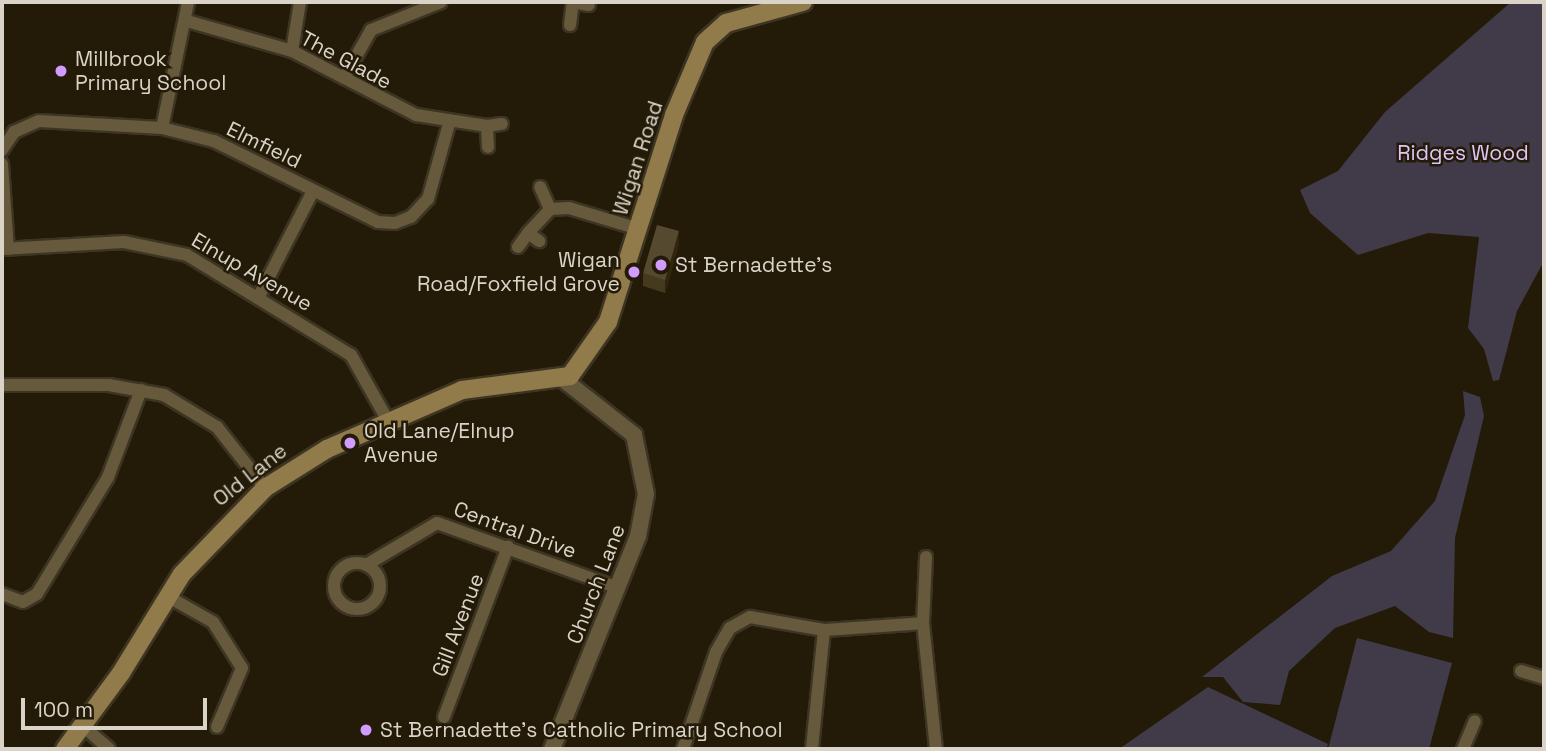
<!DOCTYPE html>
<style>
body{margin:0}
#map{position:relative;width:1546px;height:751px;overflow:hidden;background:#231b08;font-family:"Space Grotesk",sans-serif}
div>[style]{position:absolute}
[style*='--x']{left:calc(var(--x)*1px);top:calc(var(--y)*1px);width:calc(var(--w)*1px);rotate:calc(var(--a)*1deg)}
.green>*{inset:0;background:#413a49}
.roads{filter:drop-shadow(2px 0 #3d3523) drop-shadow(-2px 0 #3d3523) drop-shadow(0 2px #3d3523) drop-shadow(0 -2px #3d3523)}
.minor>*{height:12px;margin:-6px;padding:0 6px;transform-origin:6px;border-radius:6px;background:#67593b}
.minor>.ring{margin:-6px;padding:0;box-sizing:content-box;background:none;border:12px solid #67593b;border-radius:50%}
.tertiary>*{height:16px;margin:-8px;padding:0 8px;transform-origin:8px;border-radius:8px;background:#67593b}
.secondary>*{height:18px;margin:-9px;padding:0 9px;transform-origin:9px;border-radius:9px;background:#927b4a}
.wall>*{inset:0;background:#45391e}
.shaded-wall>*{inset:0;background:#31260d}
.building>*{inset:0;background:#554930}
.dots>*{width:19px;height:19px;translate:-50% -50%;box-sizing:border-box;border:4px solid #231b08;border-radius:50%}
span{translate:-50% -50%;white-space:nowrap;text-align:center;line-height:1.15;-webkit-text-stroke:5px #231b08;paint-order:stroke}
.poi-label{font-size:21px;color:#dad4c8}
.left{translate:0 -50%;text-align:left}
.right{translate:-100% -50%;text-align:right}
.street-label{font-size:21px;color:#dad4c8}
.park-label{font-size:21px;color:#dfc5f9}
.frame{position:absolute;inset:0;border:4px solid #dad4c8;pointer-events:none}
.scale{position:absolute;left:21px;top:698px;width:186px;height:32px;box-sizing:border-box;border:4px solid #dad4c8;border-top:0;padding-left:9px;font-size:21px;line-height:24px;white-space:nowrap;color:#dad4c8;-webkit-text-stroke:5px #231b08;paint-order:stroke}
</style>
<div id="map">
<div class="green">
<div style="clip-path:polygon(1511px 2px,1544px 2px,1544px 261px,1517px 311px,1499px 380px,1493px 381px,1484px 349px,1468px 328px,1479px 237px,1428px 233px,1358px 255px,1310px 213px,1300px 190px,1338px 171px,1385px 112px)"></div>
<div style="clip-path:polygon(1463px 391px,1480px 397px,1484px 416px,1455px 538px,1453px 638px,1429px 632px,1395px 606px,1335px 628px,1289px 671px,1280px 705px,1243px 702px,1223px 677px,1202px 677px,1332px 576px,1391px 551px,1435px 501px,1465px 415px)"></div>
<div style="clip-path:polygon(1357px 638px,1452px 663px,1429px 749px,1328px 749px)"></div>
<div style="clip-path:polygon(1208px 687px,1328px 744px,1326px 749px,1119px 749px)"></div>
</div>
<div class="roads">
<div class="minor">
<div style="--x:187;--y:21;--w:109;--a:15.9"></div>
<div style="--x:292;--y:51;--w:140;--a:27.3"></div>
<div style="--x:416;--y:115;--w:72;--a:8.8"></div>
<div style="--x:570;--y:25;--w:23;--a:-83"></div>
<div style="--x:573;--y:2;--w:16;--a:11"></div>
<div style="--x:292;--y:51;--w:50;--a:-80.7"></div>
<div style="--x:344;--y:78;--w:55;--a:-60.6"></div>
<div style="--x:371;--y:30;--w:75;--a:-21.8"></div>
<div style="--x:162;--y:128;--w:129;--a:-78.3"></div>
<div style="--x:488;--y:147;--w:21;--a:-93"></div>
<div style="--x:487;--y:126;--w:15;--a:-8"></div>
<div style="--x:2;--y:150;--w:22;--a:-56"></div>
<div style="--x:14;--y:132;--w:27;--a:-24"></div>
<div style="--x:39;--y:121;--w:123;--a:3.3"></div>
<div style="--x:162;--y:128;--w:54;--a:14"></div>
<div style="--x:214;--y:141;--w:183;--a:26.3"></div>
<div style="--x:378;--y:222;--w:17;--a:3"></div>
<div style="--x:395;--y:223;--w:17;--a:-21"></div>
<div style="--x:411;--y:217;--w:25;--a:-47"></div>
<div style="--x:428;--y:199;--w:78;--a:-74.4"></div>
<div style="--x:2;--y:164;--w:85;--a:86"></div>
<div style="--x:550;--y:209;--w:19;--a:-3"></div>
<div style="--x:569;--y:208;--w:73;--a:16.7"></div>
<div style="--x:528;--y:233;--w:33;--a:-47"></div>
<div style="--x:550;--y:209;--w:24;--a:-114"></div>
<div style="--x:518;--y:247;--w:17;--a:-54"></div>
<div style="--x:528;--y:233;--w:14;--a:36"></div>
<div style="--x:2;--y:249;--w:122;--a:-3.3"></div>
<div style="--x:124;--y:242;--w:64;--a:11.7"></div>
<div style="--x:187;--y:255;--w:192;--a:31.4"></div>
<div style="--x:351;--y:355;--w:76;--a:60.7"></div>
<div style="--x:258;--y:298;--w:120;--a:-62.8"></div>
<div style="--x:2;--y:385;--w:107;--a:0"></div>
<div style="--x:109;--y:385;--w:56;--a:10.3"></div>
<div style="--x:164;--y:395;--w:62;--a:31.1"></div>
<div style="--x:217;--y:427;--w:78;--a:51.8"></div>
<div style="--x:926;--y:557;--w:66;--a:92.6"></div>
<div style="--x:923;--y:623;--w:127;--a:84.1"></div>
<div class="ring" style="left:334px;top:563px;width:34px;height:34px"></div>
<div style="--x:366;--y:565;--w:82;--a:-30.6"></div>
<div style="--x:437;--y:523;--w:193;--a:19.7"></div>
<div style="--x:2;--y:594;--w:22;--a:21"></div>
<div style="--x:23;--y:602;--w:16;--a:-30"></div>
<div style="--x:37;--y:594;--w:137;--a:-58.7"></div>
<div style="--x:108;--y:477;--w:93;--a:-69.2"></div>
<div style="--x:167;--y:596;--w:53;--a:29.5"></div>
<div style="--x:213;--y:622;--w:54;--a:57.8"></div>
<div style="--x:242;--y:668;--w:64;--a:113"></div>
<div style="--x:824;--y:630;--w:99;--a:-4"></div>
<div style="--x:1521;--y:671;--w:24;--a:17"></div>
<div style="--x:444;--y:717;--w:182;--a:-69.4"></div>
<div style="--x:84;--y:727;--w:33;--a:41"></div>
<div style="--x:683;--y:749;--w:102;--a:-71.2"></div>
<div style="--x:716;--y:652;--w:28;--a:-60"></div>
<div style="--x:730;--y:628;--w:23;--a:-29"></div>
<div style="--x:750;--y:617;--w:75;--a:10"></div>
<div style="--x:824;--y:630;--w:120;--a:95.8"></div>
<div style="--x:1463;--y:749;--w:30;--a:-67"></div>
</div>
<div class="tertiary">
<div style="--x:552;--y:749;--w:230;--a:-68"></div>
<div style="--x:638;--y:536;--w:43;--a:-79.2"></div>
<div style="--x:646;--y:494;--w:60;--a:-101.5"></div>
<div style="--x:634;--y:435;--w:89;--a:-141.8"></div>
</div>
<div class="secondary">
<div style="--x:65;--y:749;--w:94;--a:-53.6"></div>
<div style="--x:121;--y:673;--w:116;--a:-58.4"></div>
<div style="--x:182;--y:574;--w:120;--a:-46"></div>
<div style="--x:265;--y:488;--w:73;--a:-32.2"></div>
<div style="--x:327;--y:449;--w:147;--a:-23.6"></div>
<div style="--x:462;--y:390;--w:109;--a:-7.4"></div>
<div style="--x:570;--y:376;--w:66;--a:-54.9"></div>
<div style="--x:608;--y:322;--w:217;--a:-72.3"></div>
<div style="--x:674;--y:115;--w:79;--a:-67"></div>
<div style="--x:705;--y:42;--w:28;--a:-42"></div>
<div style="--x:726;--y:23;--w:80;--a:-15.3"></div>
</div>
</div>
<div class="wall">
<div style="clip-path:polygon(679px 244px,665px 293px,643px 286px,643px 273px)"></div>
</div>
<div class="shaded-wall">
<div style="clip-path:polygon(679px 231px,679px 244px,665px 293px,665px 280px)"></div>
</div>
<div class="building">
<div style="clip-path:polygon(657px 225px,679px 231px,665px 280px,643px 273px)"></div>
</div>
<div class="dots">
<div style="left:61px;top:71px;background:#d09dff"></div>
<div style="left:661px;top:265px;background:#d09dff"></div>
<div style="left:634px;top:272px;background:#d09dff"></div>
<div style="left:350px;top:443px;background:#d09dff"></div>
<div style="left:366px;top:730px;background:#d09dff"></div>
</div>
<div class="poi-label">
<span class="left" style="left:75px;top:71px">Millbrook<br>Primary School</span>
<span class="right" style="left:620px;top:272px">Wigan<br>Road/Foxfield Grove</span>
<span class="left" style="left:675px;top:265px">St Bernadette's</span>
<span class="left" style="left:364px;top:443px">Old Lane/Elnup<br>Avenue</span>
<span class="left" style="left:380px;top:730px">St Bernadette's Catholic Primary School</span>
</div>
<div class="street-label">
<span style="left:346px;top:60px;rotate:28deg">The Glade</span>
<span style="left:264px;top:145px;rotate:26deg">Elmfield</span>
<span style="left:638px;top:158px;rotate:-72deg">Wigan Road</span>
<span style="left:252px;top:272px;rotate:30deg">Elnup Avenue</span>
<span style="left:250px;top:475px;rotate:-38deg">Old Lane</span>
<span style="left:515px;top:530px;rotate:20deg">Central Drive</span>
<span style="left:596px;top:584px;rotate:-69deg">Church Lane</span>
<span style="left:458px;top:625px;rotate:-69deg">Gill Avenue</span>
</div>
<div class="park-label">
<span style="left:1463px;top:153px">Ridges Wood</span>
</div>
<div class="frame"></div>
<div class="scale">100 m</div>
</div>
